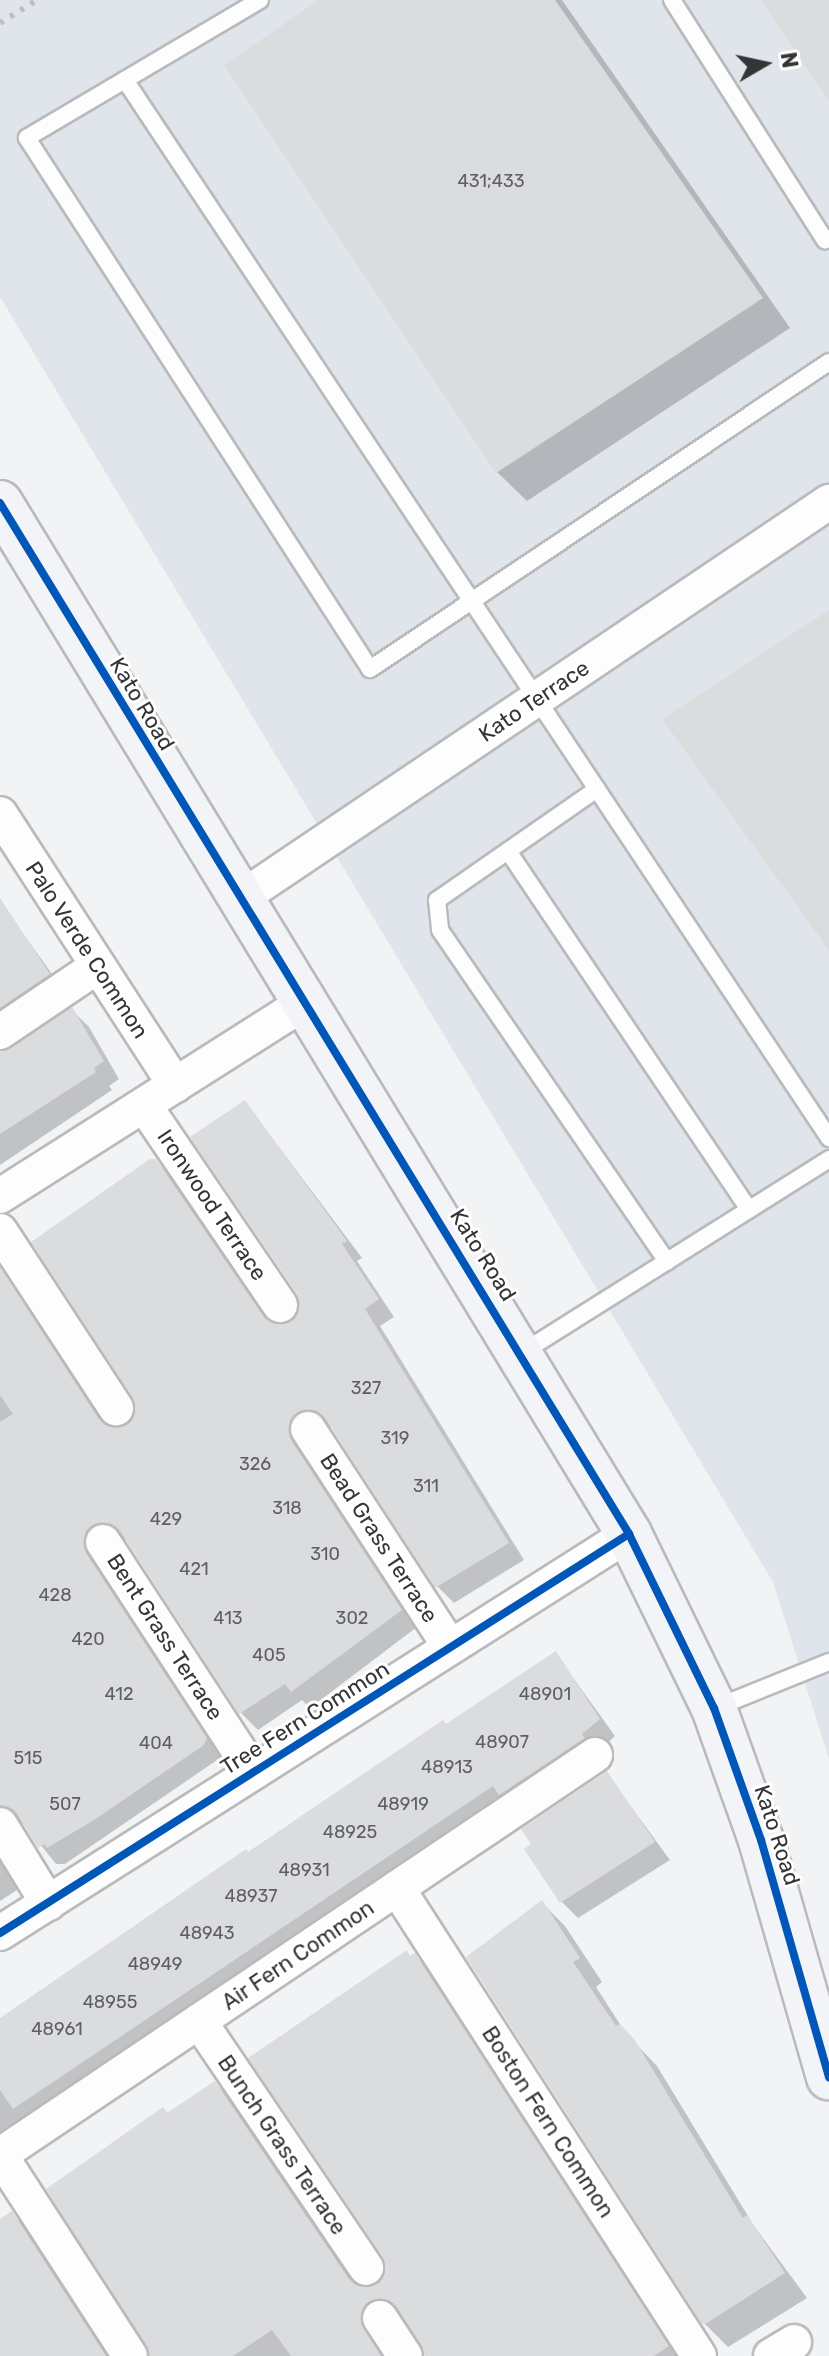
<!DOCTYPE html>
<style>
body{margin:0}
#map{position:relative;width:829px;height:2356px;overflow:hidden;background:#f1f3f5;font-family:Rubik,sans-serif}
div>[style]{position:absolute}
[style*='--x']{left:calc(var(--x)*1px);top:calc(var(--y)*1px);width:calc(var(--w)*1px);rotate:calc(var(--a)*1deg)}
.built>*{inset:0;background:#e0e5eb}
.shadow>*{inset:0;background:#0003}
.building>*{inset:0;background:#dbdcde}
.roads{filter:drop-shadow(2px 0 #b9babc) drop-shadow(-2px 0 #b9babc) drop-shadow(0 2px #b9babc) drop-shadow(0 -2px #b9babc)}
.lane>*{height:16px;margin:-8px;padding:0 8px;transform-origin:8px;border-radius:8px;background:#fdfdfe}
.street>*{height:34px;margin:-17px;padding:0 17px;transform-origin:17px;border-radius:17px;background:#fdfdfe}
.secondary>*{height:44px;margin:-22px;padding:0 22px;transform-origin:22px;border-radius:22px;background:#f3f4f7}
.rail>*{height:6px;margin-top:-3px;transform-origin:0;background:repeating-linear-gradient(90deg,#bfbfc0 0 4px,transparent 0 12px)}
.cycleway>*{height:8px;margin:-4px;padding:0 4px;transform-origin:4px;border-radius:4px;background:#0057b8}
span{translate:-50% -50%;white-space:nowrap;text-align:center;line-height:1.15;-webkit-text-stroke:6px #fff;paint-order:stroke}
.number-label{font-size:18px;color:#5e5f61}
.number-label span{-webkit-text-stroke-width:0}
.street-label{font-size:22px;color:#343537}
.north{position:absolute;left:725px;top:24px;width:80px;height:80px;-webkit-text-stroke:6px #fff;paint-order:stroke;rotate:81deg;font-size:22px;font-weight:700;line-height:32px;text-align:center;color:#343537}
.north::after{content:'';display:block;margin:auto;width:28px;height:36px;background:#343537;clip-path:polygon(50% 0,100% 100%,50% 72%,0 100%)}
</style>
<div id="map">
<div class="built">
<div style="clip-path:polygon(0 0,829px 0,829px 1759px,773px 1582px,0 297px)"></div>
</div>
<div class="shadow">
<div style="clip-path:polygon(322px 0,562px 0,790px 328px,527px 501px,497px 472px)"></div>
<div style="clip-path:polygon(16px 924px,65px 992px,0 1039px,0 930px)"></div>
<div style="clip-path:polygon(72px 1010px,89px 1027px,119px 1079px,109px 1086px,112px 1090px,0 1165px,0 1052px,11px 1051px)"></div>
<div style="clip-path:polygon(245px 1102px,362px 1258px,357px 1261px,394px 1317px,380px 1326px,524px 1560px,454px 1603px,437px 1586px,333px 1427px,315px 1428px,417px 1627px,310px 1708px,302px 1700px,258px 1730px,241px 1713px,128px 1540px,110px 1541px,223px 1756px,65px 1864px,56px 1864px,24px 1824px,6px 1825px,0 1836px,0 1269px,107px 1425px,116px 1430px,129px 1426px,138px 1408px,156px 1161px,173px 1178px,273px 1325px,292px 1324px,300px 1314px,298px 1293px)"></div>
<div style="clip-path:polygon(556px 1654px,615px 1736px,598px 1752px,0 2142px,0 2020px)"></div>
<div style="clip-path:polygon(607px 1774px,670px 1860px,578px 1918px,562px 1902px)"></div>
<div style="clip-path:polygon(0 1852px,20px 1888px,0 1901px)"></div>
<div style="clip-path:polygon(542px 1903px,565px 1926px,602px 1982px,596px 1987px,627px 2035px,657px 2066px,754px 2226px,807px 2298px,728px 2347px,704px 2323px)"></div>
<div style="clip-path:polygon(415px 1956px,439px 1979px,682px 2356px,426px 2356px,405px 2321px,386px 2332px,387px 2356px,149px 2356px,168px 2115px,215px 2083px,239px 2107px,360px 2287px,379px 2286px,388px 2268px)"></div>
<div style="clip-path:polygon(12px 2214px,36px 2238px,113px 2356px,5px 2356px,0 2222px)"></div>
</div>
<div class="building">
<div style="clip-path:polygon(319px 0,555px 0,763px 298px,496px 473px,224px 65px)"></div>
<div style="clip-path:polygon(761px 0,829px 0,829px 101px)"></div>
<div style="clip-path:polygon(829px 610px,829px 950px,662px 719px)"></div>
<div style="clip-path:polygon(0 898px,50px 974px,0 1008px)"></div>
<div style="clip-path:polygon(72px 1007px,104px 1061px,94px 1068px,96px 1072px,0 1134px,0 1052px)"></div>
<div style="clip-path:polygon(245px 1100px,347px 1241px,342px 1244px,379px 1299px,365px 1309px,509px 1543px,435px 1588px,325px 1418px,316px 1411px,298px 1412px,290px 1421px,291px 1440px,402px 1610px,291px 1692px,285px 1684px,239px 1714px,120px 1531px,111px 1524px,93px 1525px,85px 1534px,86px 1553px,207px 1738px,204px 1745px,94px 1820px,47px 1848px,44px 1844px,38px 1848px,17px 1814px,0 1805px,0 1422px,13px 1414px,0 1395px,0 1267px,99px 1419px,116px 1428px,133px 1418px,133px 1398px,31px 1242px,150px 1159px,156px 1159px,264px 1317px,281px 1325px,292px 1321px,300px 1304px,297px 1294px,190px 1137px)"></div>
<div style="clip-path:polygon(556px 1651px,600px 1719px,582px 1734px,585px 1738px,499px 1795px,493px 1786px,13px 2109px,0 2090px,0 2018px,246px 1849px,248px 1852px,443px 1720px,446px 1724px)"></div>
<div style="clip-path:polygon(607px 1771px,655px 1842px,560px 1903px,524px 1849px,531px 1844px,521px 1829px)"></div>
<div style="clip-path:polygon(542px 1900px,580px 1958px,573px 1962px,616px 2026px,620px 2024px,634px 2039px,743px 2218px,747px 2215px,785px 2273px,707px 2323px,702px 2324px,466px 1957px)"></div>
<div style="clip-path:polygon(407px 1950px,410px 1956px,415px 1953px,669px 2346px,654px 2356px,425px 2356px,397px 2307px,380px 2298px,368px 2302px,360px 2318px,381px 2356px,291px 2356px,272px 2330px,233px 2356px,150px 2356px,46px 2189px,163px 2107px,167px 2113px,215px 2081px,349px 2279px,358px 2286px,376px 2285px,384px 2276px,383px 2257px,248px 2058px)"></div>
<div style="clip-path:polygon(12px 2211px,106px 2356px,0 2356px,0 2219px)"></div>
</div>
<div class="roads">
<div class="lane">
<div style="--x:260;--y:0;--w:271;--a:149.4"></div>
<div style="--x:27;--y:138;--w:632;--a:57.14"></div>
<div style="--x:370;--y:669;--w:552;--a:-33.78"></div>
<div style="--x:672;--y:0;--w:285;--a:57.5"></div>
<div style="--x:825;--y:240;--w:4;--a:-27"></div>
<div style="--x:125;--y:80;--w:1271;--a:56.36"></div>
<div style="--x:597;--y:789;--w:195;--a:145.2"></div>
<div style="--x:437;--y:900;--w:30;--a:84"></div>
<div style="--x:440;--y:930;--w:402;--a:55.6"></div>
<div style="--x:508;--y:851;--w:432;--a:56.1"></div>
<div style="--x:523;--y:1352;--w:362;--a:-32.2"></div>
<div style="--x:715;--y:1708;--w:123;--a:-22"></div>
</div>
<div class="street">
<div style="--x:0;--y:814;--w:323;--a:57.1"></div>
<div style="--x:238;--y:900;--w:713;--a:-33.96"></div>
<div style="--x:0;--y:1032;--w:118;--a:-34"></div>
<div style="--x:144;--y:1105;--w:242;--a:55.8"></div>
<div style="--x:0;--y:1196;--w:358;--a:-32.4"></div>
<div style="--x:0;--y:1231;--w:212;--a:56.8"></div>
<div style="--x:308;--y:1429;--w:260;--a:56.9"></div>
<div style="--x:103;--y:1542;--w:275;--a:56.9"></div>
<div style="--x:0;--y:1825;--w:92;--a:58.4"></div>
<div style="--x:397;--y:1888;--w:557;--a:57.17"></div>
<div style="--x:0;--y:1933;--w:745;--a:-32.39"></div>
<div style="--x:199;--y:2021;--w:298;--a:55.9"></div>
<div style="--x:0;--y:2155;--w:717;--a:-33.91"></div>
<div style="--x:0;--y:2155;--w:239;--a:57.1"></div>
<div style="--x:380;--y:2318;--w:45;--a:56.7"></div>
<div style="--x:771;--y:2356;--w:27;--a:-31"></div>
</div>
<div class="secondary">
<div style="--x:0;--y:503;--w:1208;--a:58.61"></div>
<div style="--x:629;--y:1534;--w:194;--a:64"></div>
<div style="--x:714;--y:1708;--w:140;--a:70.4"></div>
<div style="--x:761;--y:1840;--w:247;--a:74"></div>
</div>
</div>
<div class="rail">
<div style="--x:0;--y:23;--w:44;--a:-31.9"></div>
</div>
<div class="cycleway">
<div style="--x:0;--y:503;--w:1208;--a:58.61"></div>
<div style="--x:629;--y:1534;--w:194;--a:64"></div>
<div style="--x:714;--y:1708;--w:140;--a:70.4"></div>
<div style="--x:761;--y:1840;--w:247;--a:74"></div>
<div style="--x:0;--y:1933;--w:745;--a:-32.39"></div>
</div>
<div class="number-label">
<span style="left:491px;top:181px">431;433</span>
<span style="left:366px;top:1388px">327</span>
<span style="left:395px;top:1438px">319</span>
<span style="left:255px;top:1464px">326</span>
<span style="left:426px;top:1486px">311</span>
<span style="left:287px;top:1508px">318</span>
<span style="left:166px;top:1519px">429</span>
<span style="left:325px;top:1554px">310</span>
<span style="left:194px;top:1569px">421</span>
<span style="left:55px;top:1595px">428</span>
<span style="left:228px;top:1618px">413</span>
<span style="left:352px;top:1618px">302</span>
<span style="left:88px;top:1639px">420</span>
<span style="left:269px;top:1655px">405</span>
<span style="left:119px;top:1694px">412</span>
<span style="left:545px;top:1694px">48901</span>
<span style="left:502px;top:1742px">48907</span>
<span style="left:156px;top:1743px">404</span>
<span style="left:28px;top:1758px">515</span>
<span style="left:447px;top:1767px">48913</span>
<span style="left:65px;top:1804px">507</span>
<span style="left:403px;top:1804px">48919</span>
<span style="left:350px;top:1832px">48925</span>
<span style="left:304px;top:1870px">48931</span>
<span style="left:251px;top:1896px">48937</span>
<span style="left:207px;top:1933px">48943</span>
<span style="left:155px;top:1964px">48949</span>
<span style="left:110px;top:2002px">48955</span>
<span style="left:57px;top:2029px">48961</span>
</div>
<div class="street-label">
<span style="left:534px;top:701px;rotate:-34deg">Kato Terrace</span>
<span style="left:142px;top:704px;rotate:59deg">Kato Road</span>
<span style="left:87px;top:950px;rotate:57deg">Palo Verde Common</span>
<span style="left:212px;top:1205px;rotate:56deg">Ironwood Terrace</span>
<span style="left:483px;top:1255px;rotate:58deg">Kato Road</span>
<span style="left:379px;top:1538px;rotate:57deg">Bead Grass Terrace</span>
<span style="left:165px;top:1637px;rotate:57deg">Bent Grass Terrace</span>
<span style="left:305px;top:1718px;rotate:-32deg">Tree Fern Common</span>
<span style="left:777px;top:1835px;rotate:72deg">Kato Road</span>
<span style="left:298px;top:1955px;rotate:-34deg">Air Fern Common</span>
<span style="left:548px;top:2122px;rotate:57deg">Boston Fern Common</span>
<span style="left:282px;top:2145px;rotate:56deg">Bunch Grass Terrace</span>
</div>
<div class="north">N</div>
</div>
